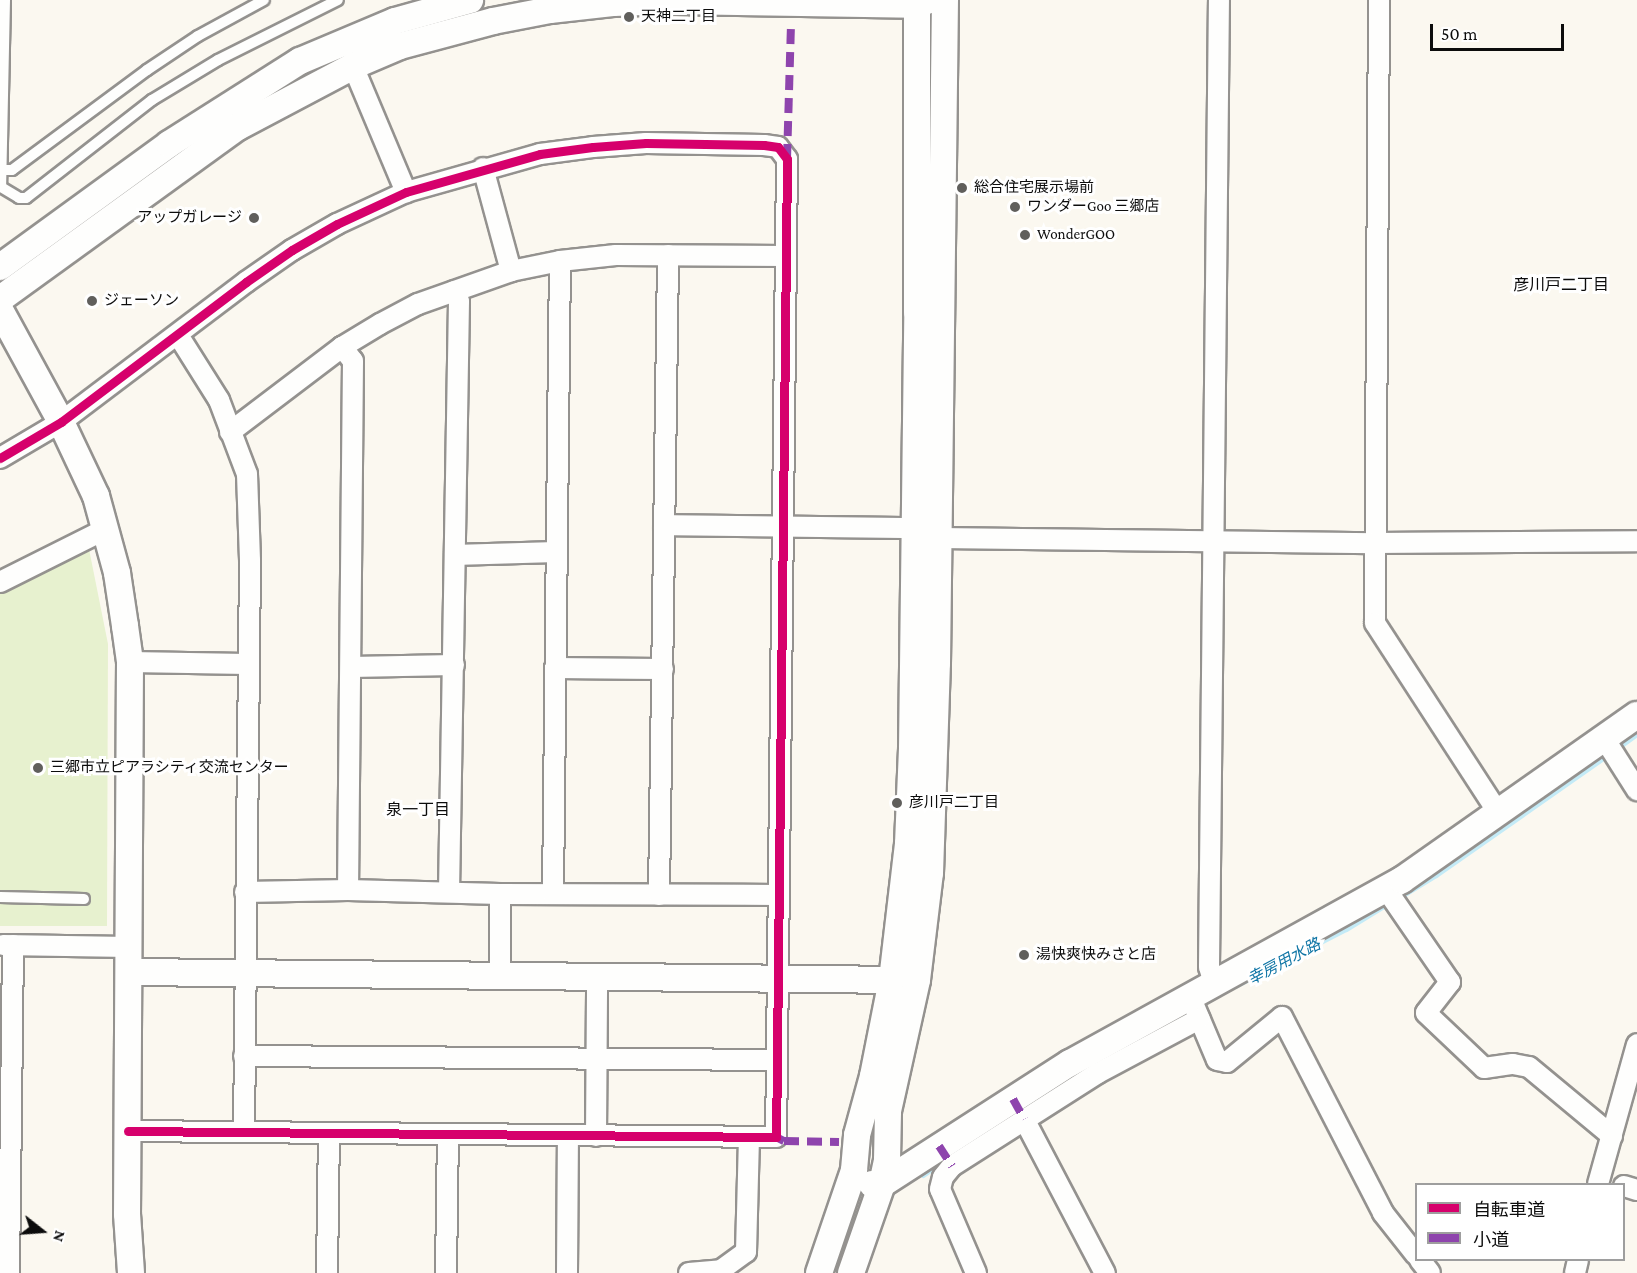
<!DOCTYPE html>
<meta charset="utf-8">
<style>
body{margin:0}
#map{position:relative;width:1637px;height:1273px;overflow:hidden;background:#fbf8f0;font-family:"Crimson Pro","Noto Sans JP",serif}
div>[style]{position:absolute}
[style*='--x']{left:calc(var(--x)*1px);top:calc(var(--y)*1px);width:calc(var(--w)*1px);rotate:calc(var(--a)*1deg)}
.green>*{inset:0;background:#e7f1cf}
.stream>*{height:5px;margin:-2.5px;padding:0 2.5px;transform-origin:2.5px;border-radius:2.5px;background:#c4ebf7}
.roads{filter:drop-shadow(2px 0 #94928f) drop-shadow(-2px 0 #94928f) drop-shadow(0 2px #94928f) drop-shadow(0 -2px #94928f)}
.service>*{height:10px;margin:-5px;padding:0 5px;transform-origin:5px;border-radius:5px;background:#fefefd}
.minor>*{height:20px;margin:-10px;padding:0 10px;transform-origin:10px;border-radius:10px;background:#fefefd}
.tertiary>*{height:26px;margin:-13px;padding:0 13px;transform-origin:13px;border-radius:13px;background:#fefefd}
.quiet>*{height:8px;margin-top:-4px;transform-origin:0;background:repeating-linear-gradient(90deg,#8e44ad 0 15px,transparent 0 23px)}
.cycleway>*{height:9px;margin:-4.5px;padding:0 4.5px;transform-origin:4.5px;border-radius:4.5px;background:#d6006c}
.dots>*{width:16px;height:16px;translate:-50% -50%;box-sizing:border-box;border:3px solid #fff;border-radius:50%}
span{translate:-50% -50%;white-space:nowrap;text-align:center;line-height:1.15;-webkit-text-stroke:6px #fff;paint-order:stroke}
.poi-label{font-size:15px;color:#0c0c0c}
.left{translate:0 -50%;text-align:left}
.right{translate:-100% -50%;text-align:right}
.neighbourhood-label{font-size:16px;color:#0c0c0c}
.water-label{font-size:16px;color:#0f75a5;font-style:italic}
.legend{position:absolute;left:1415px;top:1183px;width:210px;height:78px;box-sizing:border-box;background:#fff;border:2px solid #9e9e9e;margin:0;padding:8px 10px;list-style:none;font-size:18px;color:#0c0c0c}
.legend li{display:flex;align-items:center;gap:12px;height:30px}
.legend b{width:30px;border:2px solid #9e9e9e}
.north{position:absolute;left:12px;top:1201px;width:60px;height:60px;-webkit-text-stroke:4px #fff;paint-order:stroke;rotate:107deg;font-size:16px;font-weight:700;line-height:24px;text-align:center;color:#0c0c0c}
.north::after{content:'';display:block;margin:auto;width:21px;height:27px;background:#0c0c0c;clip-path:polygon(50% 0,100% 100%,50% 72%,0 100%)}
.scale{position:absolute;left:1430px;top:24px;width:134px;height:27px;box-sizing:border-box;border:3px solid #0c0c0c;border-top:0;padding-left:8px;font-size:18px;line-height:21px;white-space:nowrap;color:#0c0c0c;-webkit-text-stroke:4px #fff;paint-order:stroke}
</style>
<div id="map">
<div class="green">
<div style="clip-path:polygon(89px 549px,108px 644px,107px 926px,0 926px,0 592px)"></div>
</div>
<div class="stream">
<div style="--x:1616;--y:749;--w:26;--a:-36"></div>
<div style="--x:1398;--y:898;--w:44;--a:-31.2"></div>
<div style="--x:1436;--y:875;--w:211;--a:-35"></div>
<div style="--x:1235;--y:986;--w:125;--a:-27.2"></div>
<div style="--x:1346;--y:929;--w:52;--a:-31.5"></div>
<div style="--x:982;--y:1135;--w:48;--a:-33"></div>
<div style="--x:923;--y:1175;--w:32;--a:-35"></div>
</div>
<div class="roads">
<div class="service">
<div style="--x:5;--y:0;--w:187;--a:91.2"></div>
<div style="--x:1;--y:187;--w:21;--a:31"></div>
<div style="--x:19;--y:198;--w:7;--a:0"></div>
<div style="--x:26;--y:198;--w:160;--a:-37.9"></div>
<div style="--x:152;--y:100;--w:77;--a:-31.2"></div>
<div style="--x:218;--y:60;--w:134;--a:-26.6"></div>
<div style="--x:2;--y:170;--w:10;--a:0"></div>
<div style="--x:12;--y:170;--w:168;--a:-36.5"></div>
<div style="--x:147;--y:70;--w:61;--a:-33.7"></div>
<div style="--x:198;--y:36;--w:75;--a:-28.6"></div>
<div style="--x:0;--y:897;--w:84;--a:1.4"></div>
</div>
<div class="minor">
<div style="--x:1379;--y:0;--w:623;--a:90.37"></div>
<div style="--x:1375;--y:623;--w:228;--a:57"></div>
<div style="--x:353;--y:66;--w:137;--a:67.2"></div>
<div style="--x:483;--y:168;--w:107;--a:74.8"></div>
<div style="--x:178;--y:335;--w:77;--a:57.8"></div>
<div style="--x:219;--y:400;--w:79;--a:69.3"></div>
<div style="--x:247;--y:474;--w:87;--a:88"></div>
<div style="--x:250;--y:561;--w:570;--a:90.6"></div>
<div style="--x:342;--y:347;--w:18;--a:52"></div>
<div style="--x:353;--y:361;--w:529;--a:90.54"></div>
<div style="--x:230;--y:432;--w:141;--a:-37.2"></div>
<div style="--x:342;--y:347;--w:44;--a:-31.2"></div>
<div style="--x:380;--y:324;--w:43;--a:-27.8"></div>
<div style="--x:418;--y:304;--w:99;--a:-19.5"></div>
<div style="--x:511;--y:271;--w:50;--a:-11.5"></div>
<div style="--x:560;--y:261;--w:56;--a:-6.1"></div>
<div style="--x:616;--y:255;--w:170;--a:0.3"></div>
<div style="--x:0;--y:458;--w:71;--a:-30.5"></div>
<div style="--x:61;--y:422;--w:232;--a:-37.1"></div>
<div style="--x:246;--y:282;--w:56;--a:-34.8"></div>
<div style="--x:292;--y:250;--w:52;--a:-30"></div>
<div style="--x:337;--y:224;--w:76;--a:-24.9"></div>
<div style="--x:406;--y:192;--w:139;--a:-15.8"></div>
<div style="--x:540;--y:154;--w:53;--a:-7.5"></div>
<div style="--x:593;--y:147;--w:53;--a:-4.3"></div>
<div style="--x:646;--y:143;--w:118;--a:1"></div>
<div style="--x:764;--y:145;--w:14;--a:8"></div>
<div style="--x:778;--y:147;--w:15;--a:53"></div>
<div style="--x:787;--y:159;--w:978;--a:90.64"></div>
<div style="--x:776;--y:1137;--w:648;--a:-179.47"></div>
<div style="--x:664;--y:525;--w:250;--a:0.7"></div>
<div style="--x:939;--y:538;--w:436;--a:0.7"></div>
<div style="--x:1375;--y:543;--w:262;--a:-0.4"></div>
<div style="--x:455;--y:555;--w:100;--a:-1.7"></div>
<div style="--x:0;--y:582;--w:119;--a:-26.6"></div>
<div style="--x:130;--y:662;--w:117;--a:1"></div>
<div style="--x:351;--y:667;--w:103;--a:-1.1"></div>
<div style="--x:555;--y:668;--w:108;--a:0.5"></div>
<div style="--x:1604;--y:738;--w:62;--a:57.6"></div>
<div style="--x:1386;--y:889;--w:113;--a:55.5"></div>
<div style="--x:1450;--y:982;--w:39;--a:128"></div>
<div style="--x:1426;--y:1013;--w:80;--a:43.5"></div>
<div style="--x:1484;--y:1068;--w:29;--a:-8"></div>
<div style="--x:1513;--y:1064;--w:16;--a:11"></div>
<div style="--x:1529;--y:1067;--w:108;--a:39.7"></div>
<div style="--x:245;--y:892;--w:103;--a:-1.1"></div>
<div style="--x:348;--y:890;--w:152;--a:1.5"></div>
<div style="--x:500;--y:894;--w:278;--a:0.2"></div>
<div style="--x:449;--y:892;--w:591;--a:-89.03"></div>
<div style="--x:459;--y:301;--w:11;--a:-117"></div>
<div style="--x:553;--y:894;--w:633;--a:-89.37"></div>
<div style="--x:659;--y:895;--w:640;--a:-89.19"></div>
<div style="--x:3;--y:945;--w:126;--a:0.9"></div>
<div style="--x:500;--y:975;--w:81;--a:-90"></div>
<div style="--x:1214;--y:984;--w:18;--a:-106"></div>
<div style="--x:1209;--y:967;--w:967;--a:-89.41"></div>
<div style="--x:1190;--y:996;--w:69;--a:67.1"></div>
<div style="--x:1217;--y:1060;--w:10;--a:11"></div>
<div style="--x:1227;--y:1062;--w:71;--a:-39.3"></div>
<div style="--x:1282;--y:1017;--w:220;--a:62.7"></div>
<div style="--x:1383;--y:1213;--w:53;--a:51.8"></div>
<div style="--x:244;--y:1056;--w:532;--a:0.43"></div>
<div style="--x:1024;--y:1119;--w:174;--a:62.3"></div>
<div style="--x:596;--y:1136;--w:159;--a:-89.6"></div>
<div style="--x:1598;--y:1184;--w:145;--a:-74.4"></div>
<div style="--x:1624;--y:1186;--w:14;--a:17"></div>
<div style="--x:1420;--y:1260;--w:16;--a:52"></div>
<div style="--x:9;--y:1273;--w:328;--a:-89.3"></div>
<div style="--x:327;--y:1273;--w:140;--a:-89.2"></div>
<div style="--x:446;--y:1273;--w:139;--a:-89.2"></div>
<div style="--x:567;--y:1273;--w:137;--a:-89.6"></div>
<div style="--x:689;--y:1273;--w:32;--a:-5"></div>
<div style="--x:721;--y:1270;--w:31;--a:-36"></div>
<div style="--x:746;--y:1252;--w:115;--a:-88.5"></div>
<div style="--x:976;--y:1273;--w:91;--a:-113.2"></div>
<div style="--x:940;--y:1189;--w:12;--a:-76"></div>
<div style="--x:943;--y:1177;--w:14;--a:-51"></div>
<div style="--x:952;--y:1166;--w:173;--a:-32.5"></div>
<div style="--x:1098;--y:1073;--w:115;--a:-28.1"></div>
<div style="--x:1575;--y:1273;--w:13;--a:-77"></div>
</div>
<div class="tertiary">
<div style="--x:0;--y:267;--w:209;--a:-36"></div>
<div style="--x:169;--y:144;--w:155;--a:-32.4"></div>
<div style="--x:300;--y:61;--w:103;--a:-22.8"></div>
<div style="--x:395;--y:21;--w:78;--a:-15.6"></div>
<div style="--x:0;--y:299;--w:294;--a:-35.9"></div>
<div style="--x:238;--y:127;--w:130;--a:-27.9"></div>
<div style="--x:353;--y:66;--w:51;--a:-23.1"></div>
<div style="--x:400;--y:46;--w:96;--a:-15"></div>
<div style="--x:493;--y:21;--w:58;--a:-10.9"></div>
<div style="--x:550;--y:10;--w:63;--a:-6.3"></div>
<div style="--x:613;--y:3;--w:61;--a:-1.9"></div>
<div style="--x:674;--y:1;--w:243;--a:0.9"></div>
<div style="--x:917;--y:5;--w:13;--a:-23"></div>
<div style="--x:0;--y:310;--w:128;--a:61.4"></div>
<div style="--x:61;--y:422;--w:82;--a:64.7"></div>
<div style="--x:96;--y:496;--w:80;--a:74.7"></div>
<div style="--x:117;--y:573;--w:54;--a:81.4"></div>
<div style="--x:125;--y:626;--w:36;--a:82"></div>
<div style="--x:130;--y:662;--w:552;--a:90.31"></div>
<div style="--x:127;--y:1214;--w:59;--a:86.1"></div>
<div style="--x:129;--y:972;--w:778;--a:0.59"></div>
<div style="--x:872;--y:1184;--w:10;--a:0"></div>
<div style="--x:882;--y:1184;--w:224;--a:-32.8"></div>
<div style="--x:1070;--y:1063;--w:379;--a:-28.9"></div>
<div style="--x:1402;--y:880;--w:287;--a:-35.1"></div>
<div style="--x:819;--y:1273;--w:109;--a:-71.2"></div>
<div style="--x:854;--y:1170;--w:35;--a:-85"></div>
<div style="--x:857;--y:1135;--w:61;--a:-74.8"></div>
<div style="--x:873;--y:1076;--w:98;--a:-78.8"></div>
<div style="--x:892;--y:980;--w:137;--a:-83.3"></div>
<div style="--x:908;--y:844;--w:95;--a:-87.6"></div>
<div style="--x:912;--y:749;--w:437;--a:-89.3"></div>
<div style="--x:917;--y:312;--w:312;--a:-90"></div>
<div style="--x:851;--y:1273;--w:94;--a:-70.8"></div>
<div style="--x:882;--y:1184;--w:25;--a:-78"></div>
<div style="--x:887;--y:1160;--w:49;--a:-88.8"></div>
<div style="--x:888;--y:1111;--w:134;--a:-77.5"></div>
<div style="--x:917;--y:980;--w:108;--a:-83.1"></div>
<div style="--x:930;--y:873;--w:210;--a:-88.1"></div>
<div style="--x:937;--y:663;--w:663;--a:-89.31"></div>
</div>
</div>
<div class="quiet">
<div style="--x:787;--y:159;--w:137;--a:-88.3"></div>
<div style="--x:1013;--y:1099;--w:23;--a:61"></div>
<div style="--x:776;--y:1137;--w:9;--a:27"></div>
<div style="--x:784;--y:1141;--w:55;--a:1"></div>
<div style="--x:939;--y:1146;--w:24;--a:57"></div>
</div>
<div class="cycleway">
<div style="--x:0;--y:458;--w:71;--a:-30.5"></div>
<div style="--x:61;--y:422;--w:232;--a:-37.1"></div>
<div style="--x:246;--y:282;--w:56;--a:-34.8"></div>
<div style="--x:292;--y:250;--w:52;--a:-30"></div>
<div style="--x:337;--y:224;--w:76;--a:-24.9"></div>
<div style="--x:406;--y:192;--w:139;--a:-15.8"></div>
<div style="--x:540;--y:154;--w:53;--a:-7.5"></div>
<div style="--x:593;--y:147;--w:53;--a:-4.3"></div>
<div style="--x:646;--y:143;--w:118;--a:1"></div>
<div style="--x:764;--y:145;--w:14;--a:8"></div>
<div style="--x:778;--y:147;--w:15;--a:53"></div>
<div style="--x:787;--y:159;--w:978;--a:90.64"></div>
<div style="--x:776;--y:1137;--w:648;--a:-179.47"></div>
</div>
<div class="dots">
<div style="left:629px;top:17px;background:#605f5c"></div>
<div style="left:962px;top:188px;background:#605f5c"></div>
<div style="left:1015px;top:207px;background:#605f5c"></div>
<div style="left:254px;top:218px;background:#605f5c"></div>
<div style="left:1025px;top:235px;background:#605f5c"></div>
<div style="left:92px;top:301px;background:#605f5c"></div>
<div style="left:38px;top:768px;background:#605f5c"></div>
<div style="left:897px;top:803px;background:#605f5c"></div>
<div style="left:1024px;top:955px;background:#605f5c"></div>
</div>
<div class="poi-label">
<span class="left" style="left:641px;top:17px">天神二丁目</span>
<span class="left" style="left:974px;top:188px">総合住宅展示場前</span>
<span class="left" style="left:1027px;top:207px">ワンダーGoo 三郷店</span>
<span class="right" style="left:242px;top:218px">アップガレージ</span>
<span class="left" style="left:1037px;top:235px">WonderGOO</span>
<span class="left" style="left:104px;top:301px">ジェーソン</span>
<span class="left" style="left:50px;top:768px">三郷市立ピアラシティ交流センター</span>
<span class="left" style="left:909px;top:803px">彦川戸二丁目</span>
<span class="left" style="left:1036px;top:955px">湯快爽快みさと店</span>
</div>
<div class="neighbourhood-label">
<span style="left:1561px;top:285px">彦川戸二丁目</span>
<span style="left:418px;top:810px">泉一丁目</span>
</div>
<div class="water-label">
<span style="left:1284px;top:962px;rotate:-28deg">幸房用水路</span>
</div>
<ul class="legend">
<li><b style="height:8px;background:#d6006c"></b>自転車道</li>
<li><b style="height:8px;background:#8e44ad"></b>小道</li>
</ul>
<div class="north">N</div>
<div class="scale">50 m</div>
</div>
